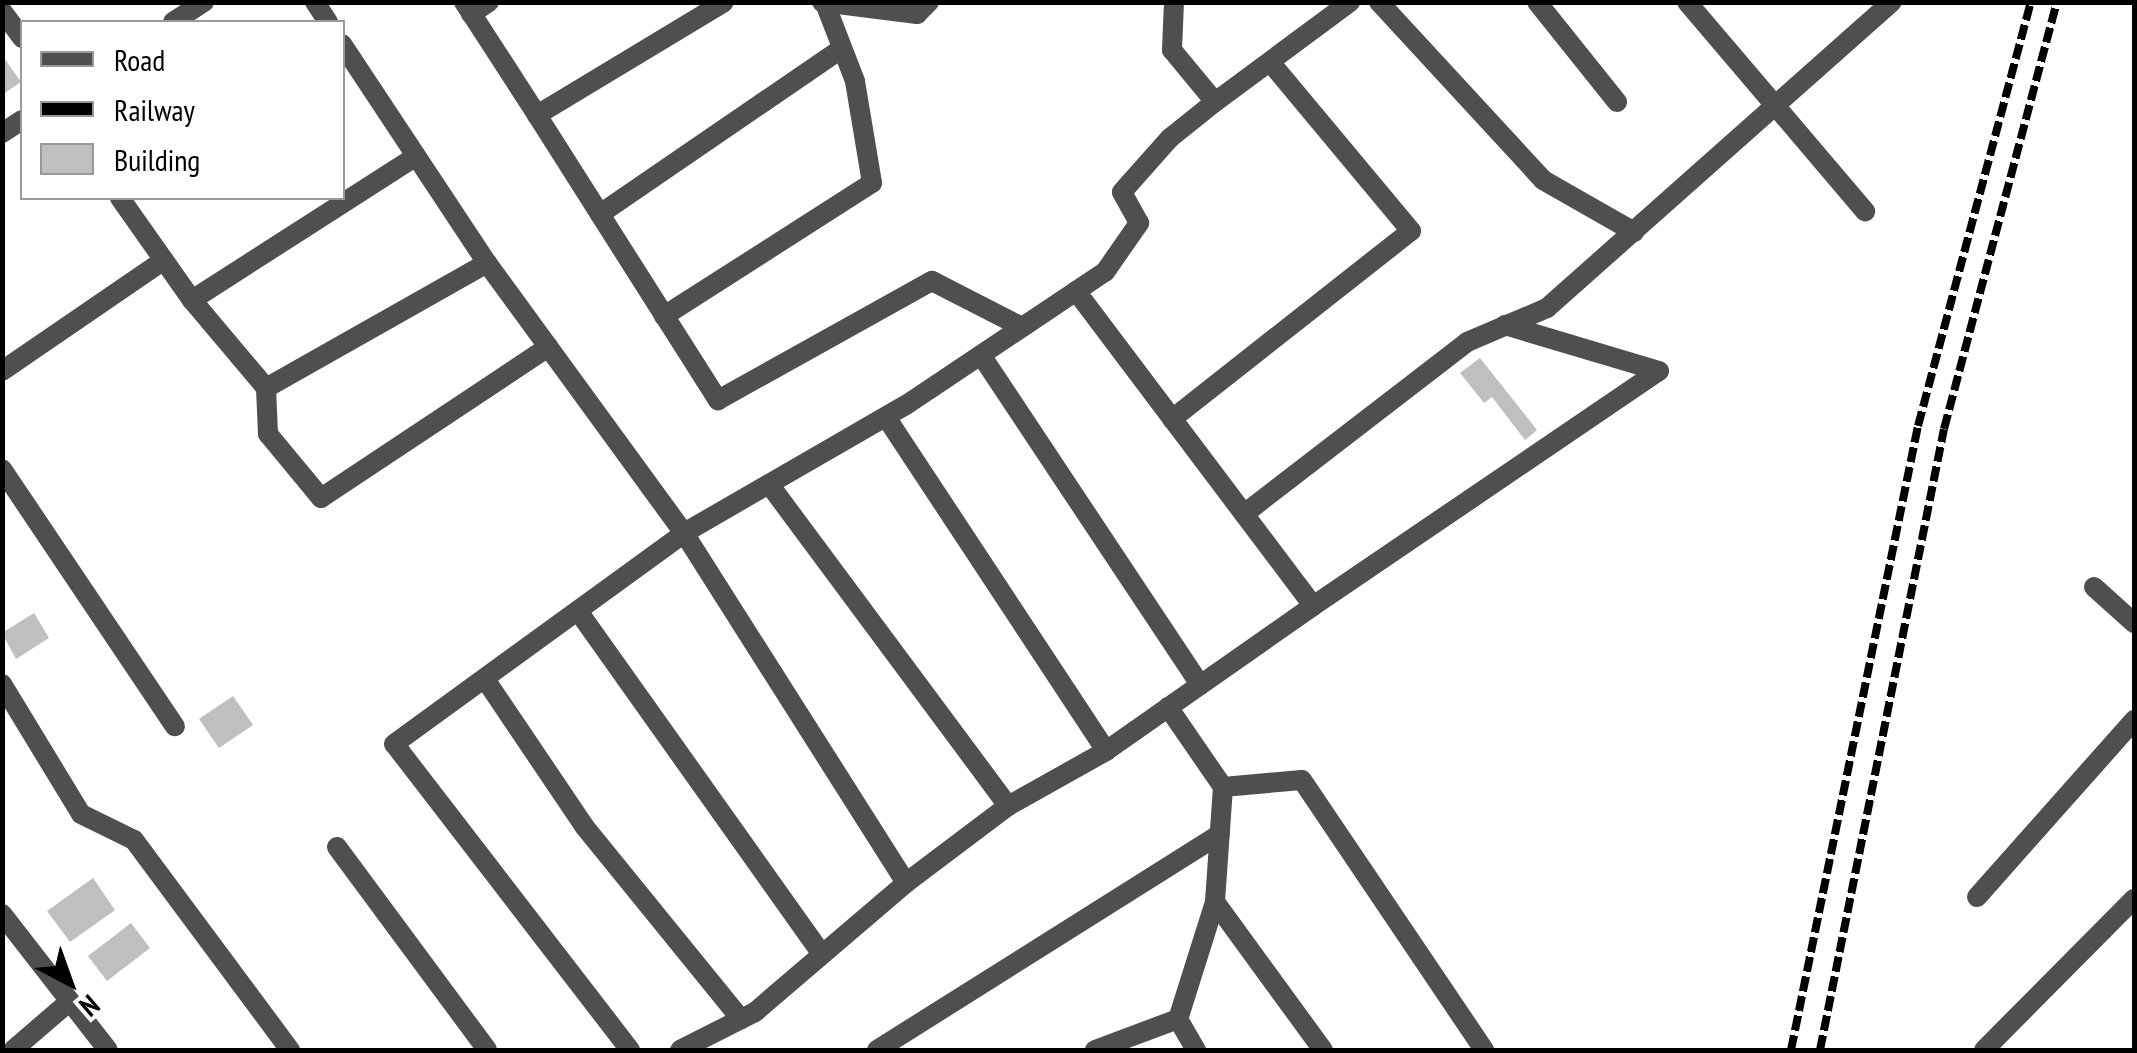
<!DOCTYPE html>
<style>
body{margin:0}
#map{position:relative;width:2137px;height:1053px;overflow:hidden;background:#fff;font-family:"PT Sans Narrow",sans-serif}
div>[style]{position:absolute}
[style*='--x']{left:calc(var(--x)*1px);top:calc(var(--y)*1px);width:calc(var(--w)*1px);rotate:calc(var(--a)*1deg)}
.building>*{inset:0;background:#bfbfbf}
.minor>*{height:20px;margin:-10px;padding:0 10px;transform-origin:10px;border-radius:10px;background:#4f4f4f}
.rail>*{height:8px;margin-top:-4px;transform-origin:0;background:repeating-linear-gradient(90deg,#000 0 15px,transparent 0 20px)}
span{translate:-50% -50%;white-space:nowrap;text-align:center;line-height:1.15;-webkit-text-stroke:9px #fff;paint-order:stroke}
.frame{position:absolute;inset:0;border:5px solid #000;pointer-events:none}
.legend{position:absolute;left:20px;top:20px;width:325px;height:180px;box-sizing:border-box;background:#fff;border:2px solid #999;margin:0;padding:12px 18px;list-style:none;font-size:30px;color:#000}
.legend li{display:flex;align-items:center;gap:20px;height:50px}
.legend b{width:50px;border:2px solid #999}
.north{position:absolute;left:20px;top:933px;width:100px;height:100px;-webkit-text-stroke:8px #fff;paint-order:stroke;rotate:139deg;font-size:28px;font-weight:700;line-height:40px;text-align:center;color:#000}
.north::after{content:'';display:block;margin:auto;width:35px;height:45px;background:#000;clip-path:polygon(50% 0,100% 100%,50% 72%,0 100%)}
</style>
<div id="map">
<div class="building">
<div style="clip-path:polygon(2px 55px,21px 82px,2px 95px)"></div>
<div style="clip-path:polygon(1480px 358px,1537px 430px,1525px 440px,1492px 397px,1484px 403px,1460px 373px)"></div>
<div style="clip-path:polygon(34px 613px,49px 638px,16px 659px,2px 633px)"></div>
<div style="clip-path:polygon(233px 696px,253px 725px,219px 748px,199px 719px)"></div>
<div style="clip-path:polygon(93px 878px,115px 910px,70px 942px,47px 911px)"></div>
<div style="clip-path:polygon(131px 923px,150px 948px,107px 981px,88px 956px)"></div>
</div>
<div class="minor">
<div style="--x:315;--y:2;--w:24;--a:57"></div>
<div style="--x:464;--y:2;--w:135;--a:57.1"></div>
<div style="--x:537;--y:115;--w:218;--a:-31.1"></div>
<div style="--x:822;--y:2;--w:96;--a:7.2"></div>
<div style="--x:917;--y:14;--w:17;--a:-45"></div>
<div style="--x:1174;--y:2;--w:48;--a:92.4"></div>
<div style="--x:1172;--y:50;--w:67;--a:50.4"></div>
<div style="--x:1215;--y:102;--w:168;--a:-36.5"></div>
<div style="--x:1379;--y:2;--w:242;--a:47.3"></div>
<div style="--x:1543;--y:180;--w:105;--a:29.7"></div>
<div style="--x:1537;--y:2;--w:128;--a:51.3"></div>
<div style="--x:1687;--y:2;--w:275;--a:49.6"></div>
<div style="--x:2;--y:11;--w:34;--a:53"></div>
<div style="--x:471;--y:14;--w:22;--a:-34"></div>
<div style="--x:173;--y:22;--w:37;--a:-33"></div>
<div style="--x:342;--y:44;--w:263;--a:56.5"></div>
<div style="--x:487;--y:263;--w:334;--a:53.9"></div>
<div style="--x:684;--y:533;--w:256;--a:-30"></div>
<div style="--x:906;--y:405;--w:239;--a:-33.8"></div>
<div style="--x:1105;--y:272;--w:60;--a:-55.2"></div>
<div style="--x:1139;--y:223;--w:35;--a:-119"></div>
<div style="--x:1122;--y:192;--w:72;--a:-48.4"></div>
<div style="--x:1170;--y:138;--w:58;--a:-38.7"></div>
<div style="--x:537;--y:115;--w:338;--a:57.6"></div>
<div style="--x:718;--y:400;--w:245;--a:-29.1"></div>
<div style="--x:932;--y:281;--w:101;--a:27.1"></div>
<div style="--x:2;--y:133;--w:24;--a:-33"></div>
<div style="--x:120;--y:198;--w:125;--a:54.8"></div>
<div style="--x:192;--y:300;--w:115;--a:49.9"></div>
<div style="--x:266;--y:388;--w:254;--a:-29.5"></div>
<div style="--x:600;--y:214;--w:293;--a:-34.4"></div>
<div style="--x:1076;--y:291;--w:394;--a:53"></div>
<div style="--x:1313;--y:606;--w:253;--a:145"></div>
<div style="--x:192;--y:300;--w:266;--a:-32.7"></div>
<div style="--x:664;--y:316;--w:247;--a:-32.6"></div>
<div style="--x:872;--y:183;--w:103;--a:-99.5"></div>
<div style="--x:855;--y:81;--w:80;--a:-111.1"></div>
<div style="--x:981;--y:355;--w:396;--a:56.4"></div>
<div style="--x:2;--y:371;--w:196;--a:-34.4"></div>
<div style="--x:266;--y:388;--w:46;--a:87.5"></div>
<div style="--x:268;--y:434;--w:83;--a:50.4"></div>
<div style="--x:321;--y:498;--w:273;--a:-33.6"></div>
<div style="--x:886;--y:417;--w:400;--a:56.6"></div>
<div style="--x:1106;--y:751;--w:112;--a:150.7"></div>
<div style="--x:1172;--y:419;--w:304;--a:-38.2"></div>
<div style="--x:1411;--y:231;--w:217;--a:-129.8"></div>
<div style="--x:2;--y:469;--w:310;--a:56.1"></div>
<div style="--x:769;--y:484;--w:401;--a:53.4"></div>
<div style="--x:1008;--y:806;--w:128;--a:143"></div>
<div style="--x:1244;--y:514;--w:282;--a:-37.6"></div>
<div style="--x:1467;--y:342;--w:87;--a:-23"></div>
<div style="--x:1547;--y:308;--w:461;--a:-41.6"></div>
<div style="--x:2094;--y:587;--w:54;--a:42"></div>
<div style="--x:1313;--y:606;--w:418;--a:-34.2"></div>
<div style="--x:1659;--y:371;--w:161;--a:-163.4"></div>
<div style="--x:578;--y:611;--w:421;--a:54.6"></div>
<div style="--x:485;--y:679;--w:177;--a:56"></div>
<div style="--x:584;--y:826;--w:249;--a:50.9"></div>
<div style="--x:2;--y:684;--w:152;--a:58.7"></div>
<div style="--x:81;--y:814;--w:59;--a:26.1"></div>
<div style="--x:134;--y:840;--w:262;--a:53.4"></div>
<div style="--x:1168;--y:707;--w:97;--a:55.5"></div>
<div style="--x:1223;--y:787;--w:115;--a:94"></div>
<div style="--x:1215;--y:902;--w:123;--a:107.5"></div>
<div style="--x:1178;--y:1019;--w:36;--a:60"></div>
<div style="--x:1223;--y:787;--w:79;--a:-5.1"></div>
<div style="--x:1302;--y:780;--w:326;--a:56"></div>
<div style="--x:337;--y:847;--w:252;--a:53.5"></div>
<div style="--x:1977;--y:897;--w:237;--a:-48.4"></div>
<div style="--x:1215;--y:902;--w:183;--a:53.9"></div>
<div style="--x:2;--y:914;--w:172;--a:52.1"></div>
<div style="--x:13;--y:1050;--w:75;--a:-40.7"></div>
<div style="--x:630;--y:1050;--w:386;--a:-127.6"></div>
<div style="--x:394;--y:744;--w:359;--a:-36"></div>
<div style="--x:684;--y:533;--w:414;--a:57.6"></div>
<div style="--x:906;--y:883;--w:199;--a:139.5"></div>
<div style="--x:755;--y:1012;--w:84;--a:153.1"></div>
<div style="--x:877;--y:1050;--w:405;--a:-32.2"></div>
<div style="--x:1095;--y:1050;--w:89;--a:-20.5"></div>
<div style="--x:1984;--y:1050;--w:213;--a:-45.2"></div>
</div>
<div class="rail">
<div style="--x:1791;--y:1050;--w:637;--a:-78.5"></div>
<div style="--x:1918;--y:426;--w:439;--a:-75.1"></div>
<div style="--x:1820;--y:1050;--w:633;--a:-78.71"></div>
<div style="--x:1944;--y:429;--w:442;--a:-75.2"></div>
</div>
<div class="frame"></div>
<ul class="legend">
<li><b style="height:12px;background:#4f4f4f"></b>Road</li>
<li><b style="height:12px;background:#000"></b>Railway</li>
<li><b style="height:28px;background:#bfbfbf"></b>Building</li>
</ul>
<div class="north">N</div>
</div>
